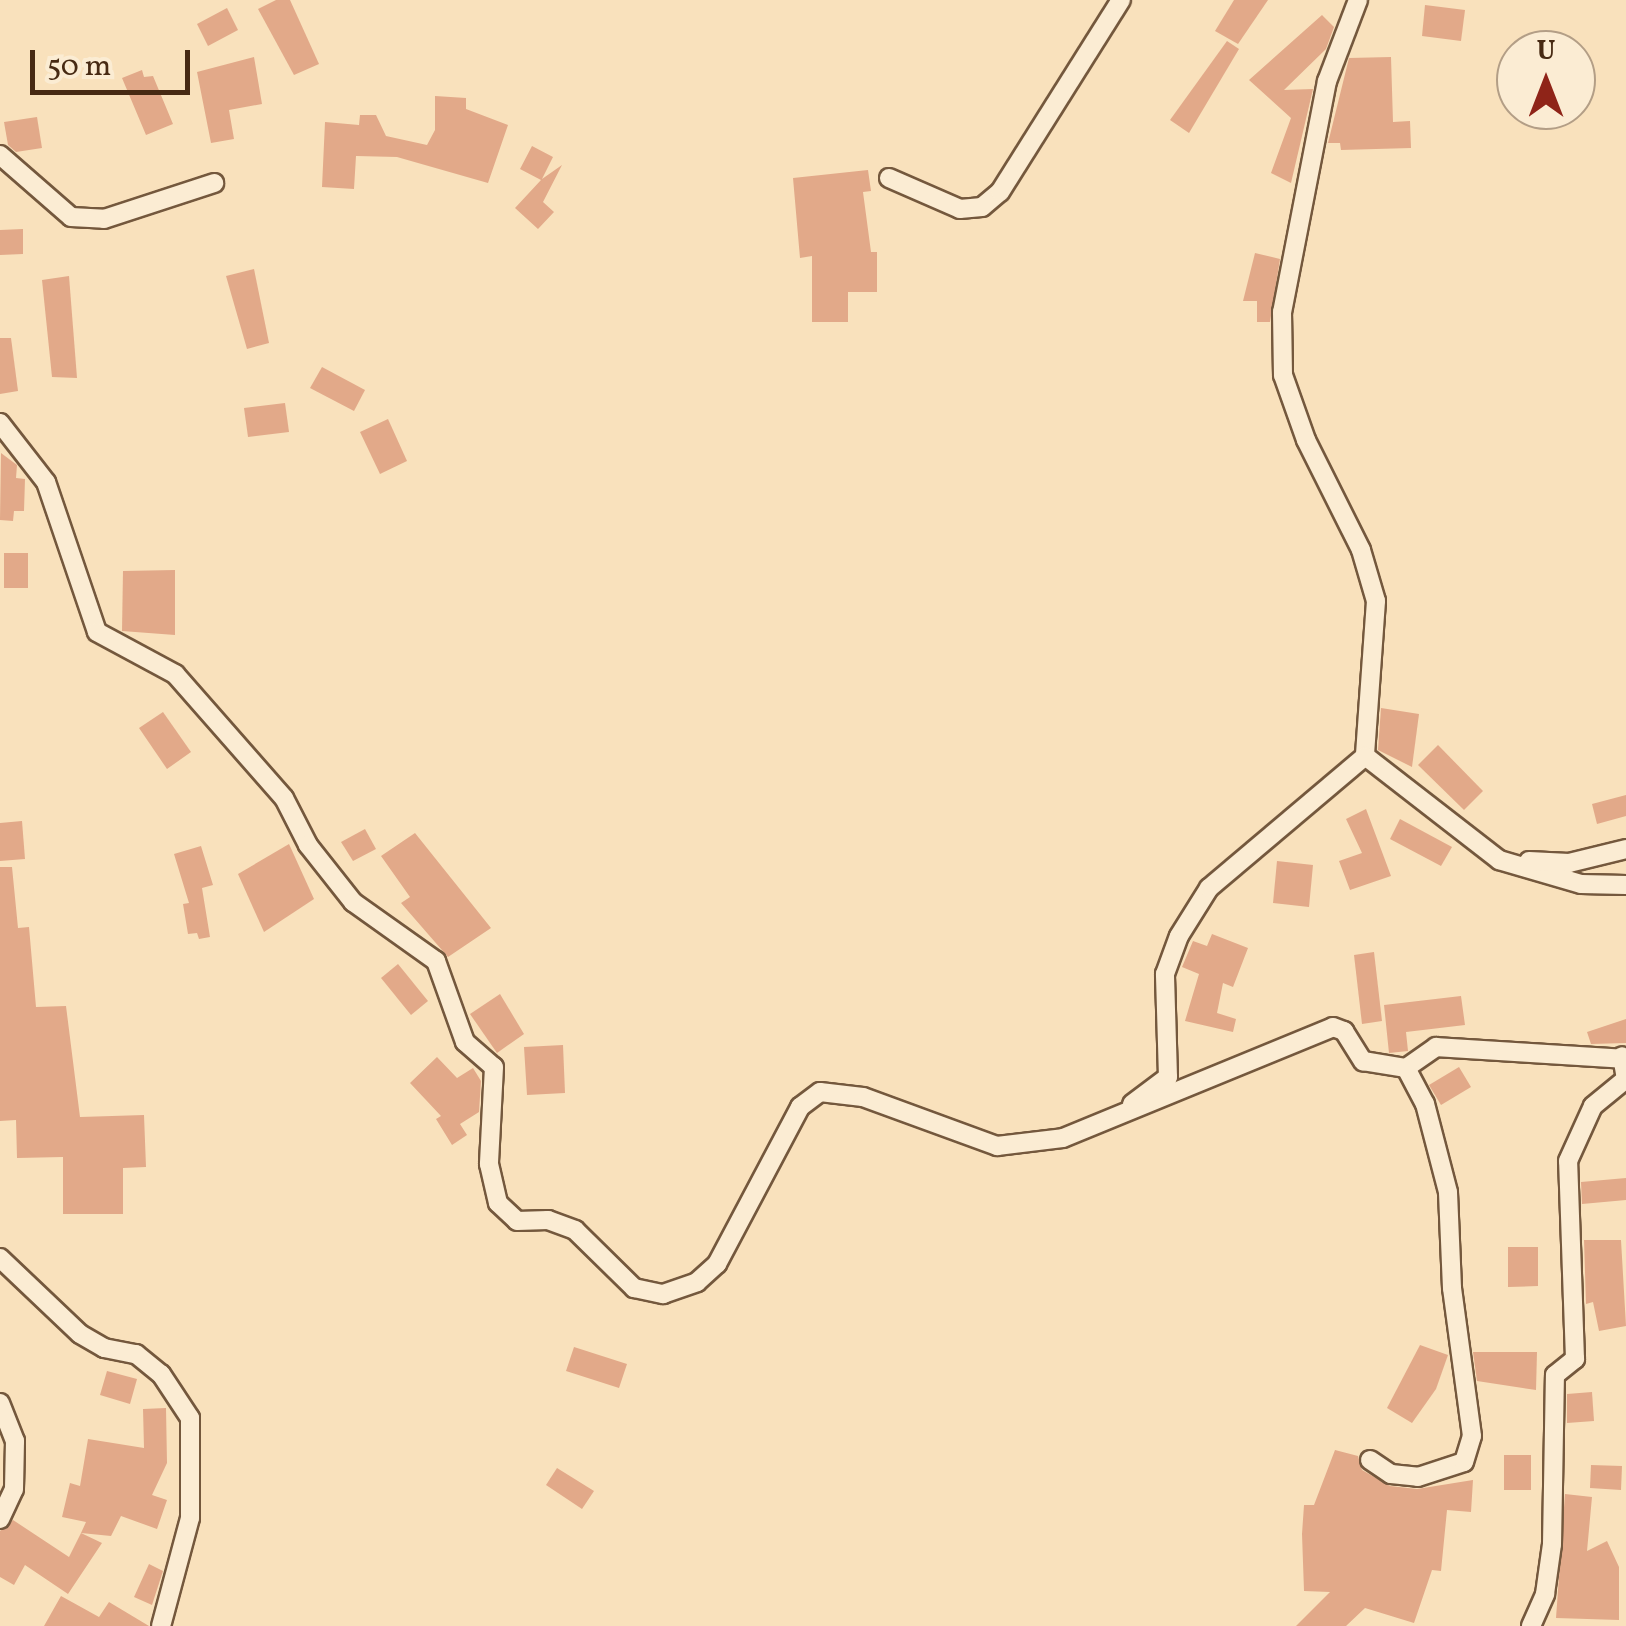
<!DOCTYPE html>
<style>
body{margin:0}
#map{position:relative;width:1626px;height:1626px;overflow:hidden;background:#f9e1bc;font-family:Vollkorn,serif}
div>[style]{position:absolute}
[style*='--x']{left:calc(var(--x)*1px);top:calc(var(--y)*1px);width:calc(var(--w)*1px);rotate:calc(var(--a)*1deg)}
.building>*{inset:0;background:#e2a989}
.roads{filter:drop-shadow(2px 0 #74583d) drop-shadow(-2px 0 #74583d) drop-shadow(0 2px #74583d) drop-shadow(0 -2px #74583d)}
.street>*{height:18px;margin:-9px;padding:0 9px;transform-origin:9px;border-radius:9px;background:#fbecd3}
span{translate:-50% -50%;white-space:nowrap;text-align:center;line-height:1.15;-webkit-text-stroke:8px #fbecd3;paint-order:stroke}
.north{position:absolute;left:1496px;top:30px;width:100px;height:100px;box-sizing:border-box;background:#fbecd3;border:2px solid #b39e86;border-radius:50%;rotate:0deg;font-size:28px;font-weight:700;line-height:40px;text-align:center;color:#472a13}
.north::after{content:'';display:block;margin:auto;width:35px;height:45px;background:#8f2418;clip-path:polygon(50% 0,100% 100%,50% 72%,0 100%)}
.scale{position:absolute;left:30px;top:50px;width:160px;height:45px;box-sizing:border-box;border:5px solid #472a13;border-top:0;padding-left:12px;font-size:30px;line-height:35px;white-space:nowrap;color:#472a13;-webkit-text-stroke:8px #fbecd3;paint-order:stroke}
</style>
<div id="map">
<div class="building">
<div style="clip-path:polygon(276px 0,290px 0,319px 64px,294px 75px,258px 9px)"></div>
<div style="clip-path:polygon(1234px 0,1268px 0,1238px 44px,1215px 31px)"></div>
<div style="clip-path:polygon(1425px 5px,1465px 10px,1461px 41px,1422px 36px)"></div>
<div style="clip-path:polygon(227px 8px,238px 30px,208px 46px,197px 24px)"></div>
<div style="clip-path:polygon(1322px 15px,1334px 27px,1326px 49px,1284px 90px,1313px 89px,1291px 183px,1271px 173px,1291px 118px,1249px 80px)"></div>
<div style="clip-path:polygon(1227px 41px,1239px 49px,1189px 133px,1170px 120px)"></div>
<div style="clip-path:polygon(254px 57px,262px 104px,229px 110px,234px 139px,211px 143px,197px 72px)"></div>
<div style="clip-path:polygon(1391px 57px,1393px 122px,1410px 121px,1411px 148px,1341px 150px,1340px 143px,1328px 143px,1349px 58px)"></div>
<div style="clip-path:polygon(142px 70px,144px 77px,153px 76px,173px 124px,146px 135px,122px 78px)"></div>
<div style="clip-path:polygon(435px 96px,466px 98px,466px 109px,508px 125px,488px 183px,397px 157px,356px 156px,354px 189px,322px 187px,325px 122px,359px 125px,360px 115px,376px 115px,386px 136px,427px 145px,435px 130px)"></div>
<div style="clip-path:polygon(37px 117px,42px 148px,16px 152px,8px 145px,4px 122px)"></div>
<div style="clip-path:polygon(532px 146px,553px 157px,542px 179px,562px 165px,543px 202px,554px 212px,538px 229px,515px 208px,541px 180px,520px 169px)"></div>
<div style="clip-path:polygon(868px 170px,871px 191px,863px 192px,871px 252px,877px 252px,877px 292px,848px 292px,848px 322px,812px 322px,812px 256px,800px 258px,793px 178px)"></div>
<div style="clip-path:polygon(23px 229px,23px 254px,0 255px,0 230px)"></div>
<div style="clip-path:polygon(1255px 253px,1280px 259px,1270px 322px,1257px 322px,1257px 301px,1243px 301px)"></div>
<div style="clip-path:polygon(254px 269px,269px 343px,247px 349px,226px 276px)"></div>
<div style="clip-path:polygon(69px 276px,77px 378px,52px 377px,42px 280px)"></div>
<div style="clip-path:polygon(0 338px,11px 338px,18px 391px,0 394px)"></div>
<div style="clip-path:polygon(322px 367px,365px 390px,354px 411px,310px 388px)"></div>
<div style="clip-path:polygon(285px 403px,289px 432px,248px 437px,244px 408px)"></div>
<div style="clip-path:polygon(388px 419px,407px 461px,380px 474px,360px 432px)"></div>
<div style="clip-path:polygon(1px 453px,17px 465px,16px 478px,25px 479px,24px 511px,14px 511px,13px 521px,0 520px)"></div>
<div style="clip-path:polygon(4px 553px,28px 553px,28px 588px,4px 588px)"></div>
<div style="clip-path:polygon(175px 570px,175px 635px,122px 631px,123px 571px)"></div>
<div style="clip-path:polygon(1381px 708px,1419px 714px,1412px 767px,1378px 750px)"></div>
<div style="clip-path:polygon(163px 712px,191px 752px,167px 769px,139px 728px)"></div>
<div style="clip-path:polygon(1438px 745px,1483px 791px,1464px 810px,1418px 765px)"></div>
<div style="clip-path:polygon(1626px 795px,1626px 816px,1597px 824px,1592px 804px)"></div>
<div style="clip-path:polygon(1366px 809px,1391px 876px,1350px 890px,1339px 861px,1362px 853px,1346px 819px)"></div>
<div style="clip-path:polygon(1400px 819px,1452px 847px,1441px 866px,1390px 839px)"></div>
<div style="clip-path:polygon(22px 821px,25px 859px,0 861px,0 823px)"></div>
<div style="clip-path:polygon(365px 829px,376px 849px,353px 861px,341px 842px)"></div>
<div style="clip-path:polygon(415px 833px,491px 928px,448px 957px,401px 903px,410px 897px,381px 856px)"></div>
<div style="clip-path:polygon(289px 844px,314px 899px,264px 932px,238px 874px)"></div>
<div style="clip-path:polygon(201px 846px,213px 885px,202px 888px,210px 937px,199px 939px,197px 933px,188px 934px,183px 904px,189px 903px,174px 854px)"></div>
<div style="clip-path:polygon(1277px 861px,1313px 865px,1309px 907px,1273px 903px)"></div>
<div style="clip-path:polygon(0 867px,12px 867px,18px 928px,29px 927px,36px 1007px,66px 1006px,80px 1117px,144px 1115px,146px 1167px,123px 1168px,123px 1214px,63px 1214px,63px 1157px,17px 1158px,16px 1120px,0 1121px)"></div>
<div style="clip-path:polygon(1212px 934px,1248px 948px,1233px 987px,1223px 983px,1217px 1013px,1236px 1019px,1233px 1032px,1185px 1021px,1199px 974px,1182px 967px,1193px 941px,1207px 946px)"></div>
<div style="clip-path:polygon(1374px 952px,1382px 1021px,1362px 1024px,1354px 955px)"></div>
<div style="clip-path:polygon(398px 964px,428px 1001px,411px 1015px,381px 978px)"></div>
<div style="clip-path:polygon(500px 994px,524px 1034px,497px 1053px,470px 1014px)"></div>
<div style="clip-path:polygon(1461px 996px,1465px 1025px,1406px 1032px,1408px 1051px,1389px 1053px,1384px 1005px)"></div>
<div style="clip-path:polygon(1626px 1019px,1626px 1043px,1591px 1044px,1587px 1032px)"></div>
<div style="clip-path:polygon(563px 1045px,565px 1093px,527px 1095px,524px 1047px)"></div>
<div style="clip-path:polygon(437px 1057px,457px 1078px,473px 1068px,481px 1081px,479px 1112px,460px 1124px,467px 1135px,452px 1145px,436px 1119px,441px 1116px,410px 1083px)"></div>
<div style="clip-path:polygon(1459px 1067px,1471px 1087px,1441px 1105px,1429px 1085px)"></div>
<div style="clip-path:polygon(1626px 1178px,1626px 1200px,1582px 1204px,1581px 1182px)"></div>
<div style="clip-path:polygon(1584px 1240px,1621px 1240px,1626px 1326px,1599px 1331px,1593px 1302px,1586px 1304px)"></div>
<div style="clip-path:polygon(1508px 1247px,1538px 1247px,1538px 1286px,1508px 1287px)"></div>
<div style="clip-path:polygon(1420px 1345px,1448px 1355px,1436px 1389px,1412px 1423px,1387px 1408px)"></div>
<div style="clip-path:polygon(574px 1347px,627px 1364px,619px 1388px,566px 1371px)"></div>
<div style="clip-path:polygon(1473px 1352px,1537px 1352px,1536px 1390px,1477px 1381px)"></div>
<div style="clip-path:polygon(107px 1371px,137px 1379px,130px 1404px,100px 1395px)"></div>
<div style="clip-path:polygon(1592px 1392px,1594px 1421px,1567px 1423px,1567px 1394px)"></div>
<div style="clip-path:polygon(166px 1408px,167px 1463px,152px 1495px,167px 1500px,157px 1529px,121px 1516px,111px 1536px,81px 1533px,86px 1522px,62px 1517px,70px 1483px,80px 1486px,88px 1439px,144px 1448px,143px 1409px)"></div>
<div style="clip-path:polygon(1335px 1450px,1358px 1456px,1362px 1470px,1390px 1486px,1417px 1489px,1473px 1480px,1471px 1512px,1447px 1510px,1441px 1571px,1432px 1570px,1414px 1623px,1365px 1608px,1346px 1626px,1296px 1626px,1330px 1592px,1304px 1591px,1302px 1534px,1304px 1505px,1314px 1505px)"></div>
<div style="clip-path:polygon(1504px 1455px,1531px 1455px,1531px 1490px,1504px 1490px)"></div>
<div style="clip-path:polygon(1591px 1465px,1622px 1466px,1621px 1490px,1590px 1488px)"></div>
<div style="clip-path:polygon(557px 1468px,594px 1491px,582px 1509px,546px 1485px)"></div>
<div style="clip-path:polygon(1565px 1494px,1592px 1497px,1587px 1551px,1607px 1541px,1619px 1567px,1619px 1620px,1556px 1618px)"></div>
<div style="clip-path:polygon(13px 1520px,69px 1557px,81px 1533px,102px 1543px,68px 1594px,25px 1565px,14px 1585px,0 1577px,0 1531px)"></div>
<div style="clip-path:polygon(149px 1564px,163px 1571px,152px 1605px,134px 1597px)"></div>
<div style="clip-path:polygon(61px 1596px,99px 1617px,109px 1602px,149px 1626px,44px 1626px)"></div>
</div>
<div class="roads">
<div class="street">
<div style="--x:1358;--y:0;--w:87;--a:110.9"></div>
<div style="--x:1327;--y:81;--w:235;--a:101"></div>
<div style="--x:1282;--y:312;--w:63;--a:89.1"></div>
<div style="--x:1283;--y:375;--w:69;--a:70.5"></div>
<div style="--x:1306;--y:440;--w:123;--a:63.4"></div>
<div style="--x:1361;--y:550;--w:53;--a:73.6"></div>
<div style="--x:1376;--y:601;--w:155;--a:94.1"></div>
<div style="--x:1365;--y:756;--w:170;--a:37.8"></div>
<div style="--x:1499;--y:860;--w:85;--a:16.3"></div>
<div style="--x:1581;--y:884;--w:45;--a:1.3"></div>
<div style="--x:0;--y:155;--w:94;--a:41.1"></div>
<div style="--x:71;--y:217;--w:33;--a:3"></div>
<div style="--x:104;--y:219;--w:116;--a:-18.1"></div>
<div style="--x:889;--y:178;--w:77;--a:23.6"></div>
<div style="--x:960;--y:209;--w:22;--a:-5"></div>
<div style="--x:982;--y:207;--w:23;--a:-40"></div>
<div style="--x:1000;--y:192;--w:227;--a:-57.8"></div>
<div style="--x:0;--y:423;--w:75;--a:52.1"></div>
<div style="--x:46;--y:482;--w:158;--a:71.2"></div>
<div style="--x:97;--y:632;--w:89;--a:28.3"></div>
<div style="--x:175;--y:674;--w:165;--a:48.7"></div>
<div style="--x:284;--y:798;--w:53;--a:62.9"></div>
<div style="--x:308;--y:845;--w:73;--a:51.7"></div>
<div style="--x:353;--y:902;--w:102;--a:35.4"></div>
<div style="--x:436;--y:961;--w:86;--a:70.3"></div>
<div style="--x:465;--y:1042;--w:38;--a:41"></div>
<div style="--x:494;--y:1067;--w:97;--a:93"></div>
<div style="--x:489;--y:1164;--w:40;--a:77"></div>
<div style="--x:498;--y:1203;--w:26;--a:43"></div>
<div style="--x:517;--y:1221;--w:31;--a:-2"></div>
<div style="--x:548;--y:1220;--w:29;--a:20"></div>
<div style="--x:575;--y:1230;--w:83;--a:44.5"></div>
<div style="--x:634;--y:1288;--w:30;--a:12"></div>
<div style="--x:663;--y:1294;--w:36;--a:-19"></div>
<div style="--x:697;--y:1282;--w:27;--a:-42"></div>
<div style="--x:717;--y:1264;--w:178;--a:-62.1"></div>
<div style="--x:800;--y:1107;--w:25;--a:-37"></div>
<div style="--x:820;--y:1092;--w:43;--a:6.6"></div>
<div style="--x:863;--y:1097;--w:143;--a:20.1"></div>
<div style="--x:997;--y:1146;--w:66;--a:-6.9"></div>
<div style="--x:1063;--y:1138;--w:292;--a:-22.3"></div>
<div style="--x:1333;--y:1027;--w:12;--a:20"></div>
<div style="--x:1344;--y:1031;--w:36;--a:58"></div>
<div style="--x:1363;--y:1061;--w:44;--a:9.2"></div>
<div style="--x:1406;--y:1068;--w:37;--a:-35"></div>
<div style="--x:1436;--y:1047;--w:190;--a:3.6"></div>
<div style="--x:1529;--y:861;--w:40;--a:2.9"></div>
<div style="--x:1569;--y:863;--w:59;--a:-13.8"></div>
<div style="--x:1132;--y:1104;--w:45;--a:-36.9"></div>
<div style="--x:1168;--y:1077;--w:103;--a:-91.7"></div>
<div style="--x:1165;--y:974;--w:40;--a:-69.8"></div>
<div style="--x:1179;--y:936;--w:57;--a:-58"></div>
<div style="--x:1209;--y:888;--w:204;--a:-40.2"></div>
<div style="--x:0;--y:1258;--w:110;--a:43.5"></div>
<div style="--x:80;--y:1334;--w:28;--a:30"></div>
<div style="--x:104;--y:1348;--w:33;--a:11"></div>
<div style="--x:136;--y:1354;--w:32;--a:39"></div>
<div style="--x:161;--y:1374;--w:53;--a:56.6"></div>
<div style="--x:190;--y:1418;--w:100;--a:90"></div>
<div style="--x:190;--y:1518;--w:112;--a:105"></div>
<div style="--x:0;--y:1403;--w:41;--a:68.5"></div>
<div style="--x:15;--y:1441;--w:48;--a:91.2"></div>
<div style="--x:14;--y:1489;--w:33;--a:115"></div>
<div style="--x:1370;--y:1460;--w:25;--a:34"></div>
<div style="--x:1391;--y:1474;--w:27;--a:6"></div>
<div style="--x:1418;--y:1477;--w:48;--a:-18.1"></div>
<div style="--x:1464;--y:1462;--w:27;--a:-73"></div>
<div style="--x:1472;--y:1436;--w:149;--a:-97.7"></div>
<div style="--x:1452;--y:1288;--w:96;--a:-92.4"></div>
<div style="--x:1448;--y:1192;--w:91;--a:-104.6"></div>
<div style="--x:1425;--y:1104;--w:41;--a:-117.8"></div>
<div style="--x:1531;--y:1626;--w:35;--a:-66"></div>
<div style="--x:1545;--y:1594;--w:50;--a:-82"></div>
<div style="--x:1552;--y:1544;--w:169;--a:-89"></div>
<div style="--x:1555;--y:1375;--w:26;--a:-39"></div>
<div style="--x:1575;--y:1359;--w:198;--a:-92"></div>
<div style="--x:1568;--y:1161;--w:60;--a:-65.6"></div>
<div style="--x:1593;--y:1106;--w:43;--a:-39.3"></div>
<div style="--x:1626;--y:1079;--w:23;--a:-100"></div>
</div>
</div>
<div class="north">U</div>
<div class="scale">50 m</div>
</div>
